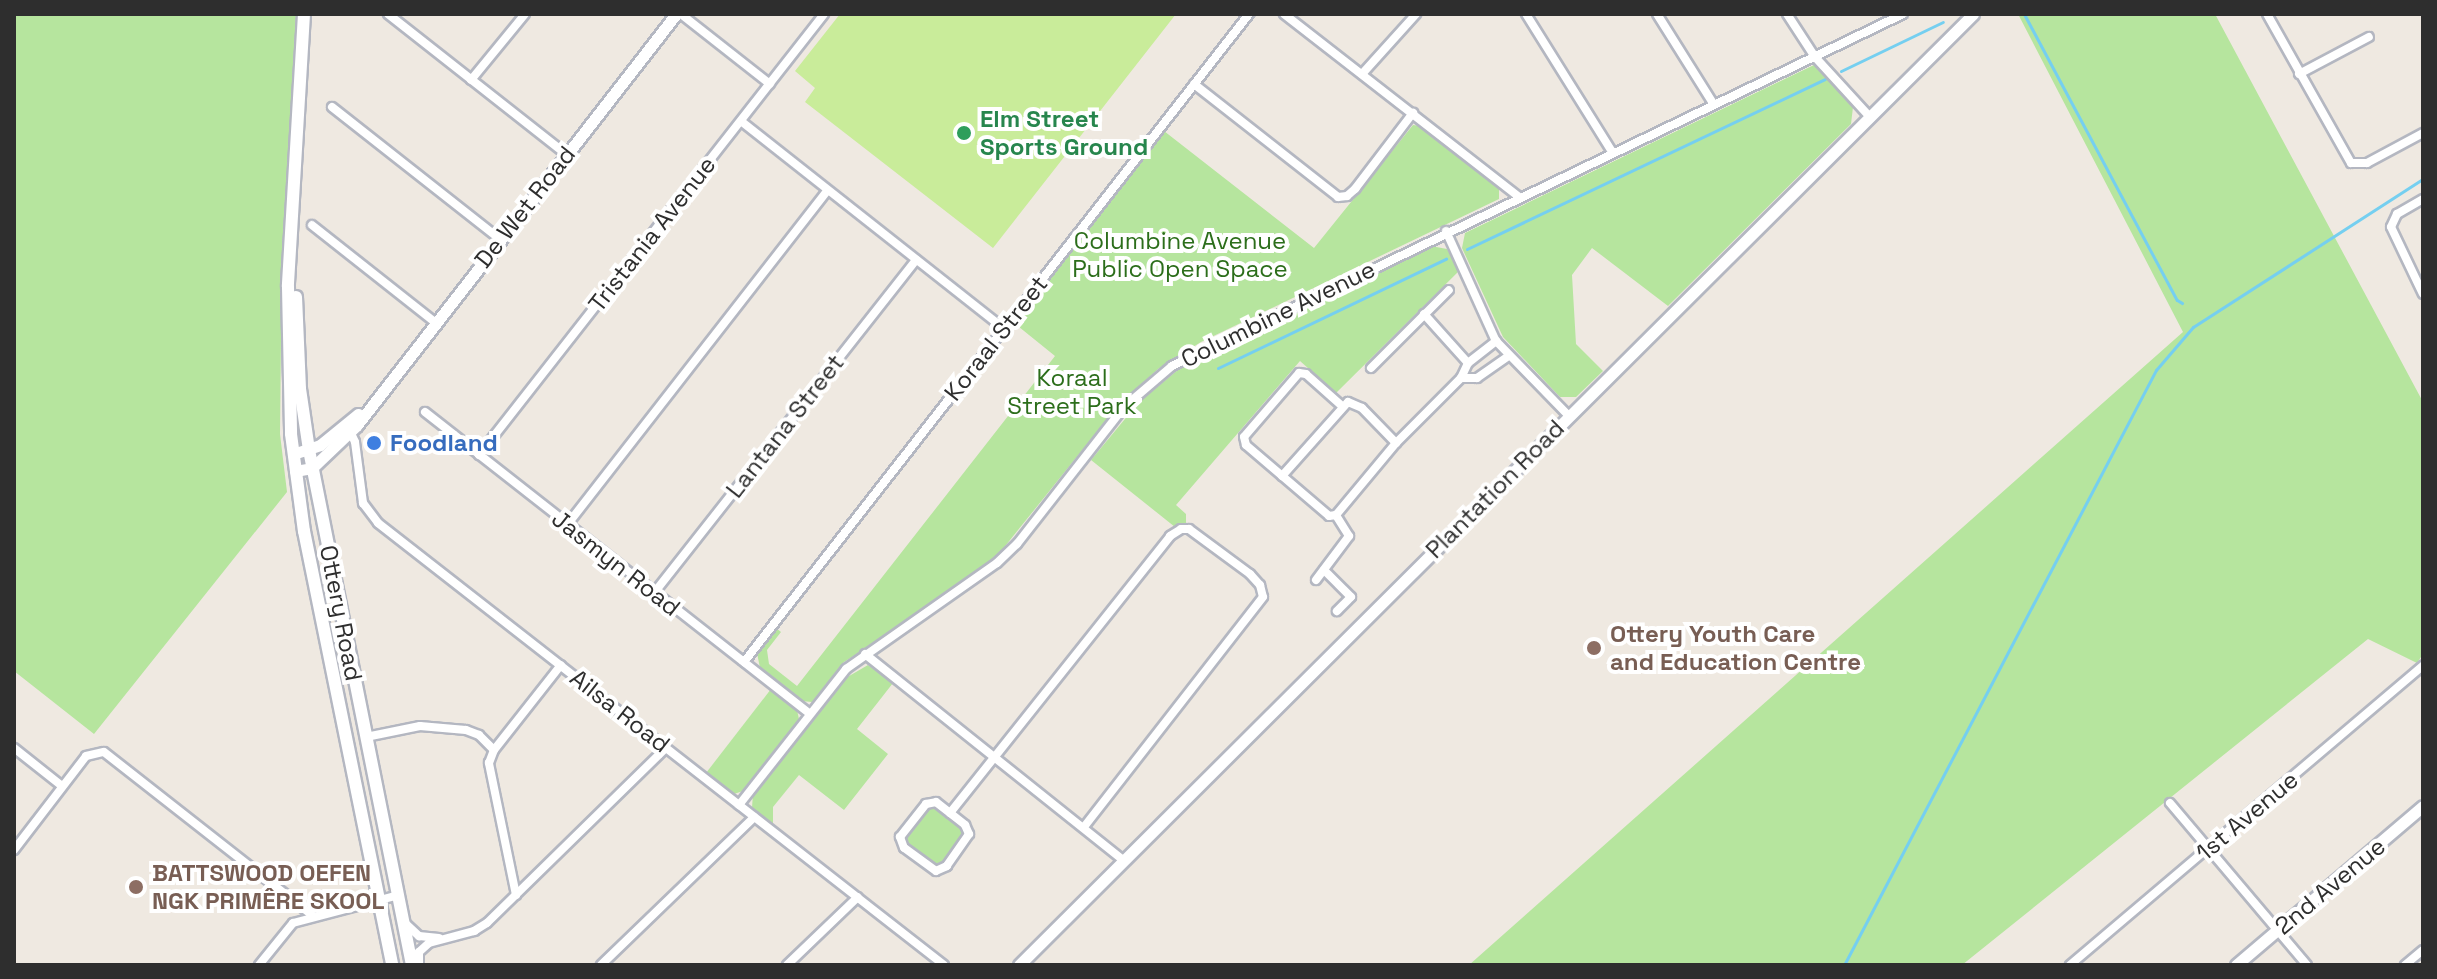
<!DOCTYPE html>
<meta charset="utf-8">
<style>
body{margin:0}
#map{position:relative;width:2437px;height:979px;overflow:hidden;background:#efe9e1;font-family:"Space Grotesk",sans-serif}
div>[style]{position:absolute}
[style*='--x']{left:calc(var(--x)*1px);top:calc(var(--y)*1px);width:calc(var(--w)*1px);rotate:calc(var(--a)*1deg)}
.green>*{inset:0;background:#b6e59e}
.pitch>*{inset:0;background:#c9ec9a}
.stream>*{height:3px;margin:-1.5px;padding:0 1.5px;transform-origin:1.5px;border-radius:1.5px;background:#75cff0}
.roads{filter:drop-shadow(2px 0 #b4b7c1) drop-shadow(-2px 0 #b4b7c1) drop-shadow(0 2px #b4b7c1) drop-shadow(0 -2px #b4b7c1)}
.minor>*{height:8px;margin:-4px;padding:0 4px;transform-origin:4px;border-radius:4px;background:#fff}
.tertiary>*{height:11px;margin:-5.5px;padding:0 5.5px;transform-origin:5.5px;border-radius:5.5px;background:#fff}
.secondary>*{height:12px;margin:-6px;padding:0 6px;transform-origin:6px;border-radius:6px;background:#fff}
.dots>*{width:22px;height:22px;translate:-50% -50%;box-sizing:border-box;border:4px solid #fff;border-radius:50%}
span{translate:-50% -50%;white-space:nowrap;text-align:center;line-height:1.15;-webkit-text-stroke:8px #fff;paint-order:stroke}
.leisure-label{font-size:24px;color:#27864d;font-weight:700}
.left{translate:0 -50%;text-align:left}
.street-label{font-size:24px;color:#2e2e2e}
.park-label{font-size:24px;color:#2c6e1b}
.shop-label{font-size:24px;color:#366cbe;font-weight:700}
.education-label{font-size:24px;color:#785e54;font-weight:700}
.frame{position:absolute;inset:0;border:16px solid #2e2e2e;pointer-events:none}
</style>
<div id="map">
<div class="green">
<div style="clip-path:polygon(14px 14px,296px 14px,281px 339px,280px 434px,287px 492px,94px 734px,14px 671px)"></div>
<div style="clip-path:polygon(2018px 14px,2215px 14px,2423px 402px,2423px 654px,2417px 663px,2368px 639px,1962px 965px,1469px 965px,2183px 332px)"></div>
<div style="clip-path:polygon(1814px 65px,1853px 107px,1851px 124px,1668px 306px,1592px 248px,1572px 275px,1576px 344px,1603px 371px,1576px 397px,1560px 397px,1503px 337px,1462px 248px,1465px 233px)"></div>
<div style="clip-path:polygon(1413px 125px,1421px 126px,1499px 188px,1499px 199px,1201px 342px,1158px 369px,1116px 408px,994px 560px,933px 605px,844px 662px,812px 702px,801px 701px,760px 668px,757px 653px,776px 628px,781px 632px,767px 650px,769px 664px,797px 686px,1055px 356px,1014px 323px,1164px 131px,1314px 248px)"></div>
<div style="clip-path:polygon(1431px 246px,1447px 249px,1460px 270px,1336px 393px,1300px 361px,1176px 505px,1186px 514px,1186px 524px,1175px 527px,1091px 460px,1139px 402px,1179px 369px)"></div>
<div style="clip-path:polygon(868px 665px,893px 683px,857px 729px,888px 754px,844px 810px,799px 775px,773px 807px,773px 825px,752px 808px,753px 793px,844px 679px)"></div>
<div style="clip-path:polygon(771px 689px,797px 710px,799px 719px,743px 791px,734px 794px,706px 773px)"></div>
<div style="clip-path:polygon(932px 806px,939px 808px,965px 833px,940px 866px,932px 864px,905px 840px,925px 810px)"></div>
</div>
<div class="pitch">
<div style="clip-path:polygon(840px 14px,1176px 14px,993px 248px,805px 102px,815px 88px,795px 71px)"></div>
</div>
<div class="stream">
<div style="--x:2024;--y:14;--w:324;--a:61.9"></div>
<div style="--x:2177;--y:300;--w:6;--a:31"></div>
<div style="--x:1841;--y:71;--w:113;--a:-25.7"></div>
<div style="--x:1467;--y:249;--w:396;--a:-25.4"></div>
<div style="--x:1218;--y:368;--w:253;--a:-25.6"></div>
<div style="--x:1844;--y:965;--w:672;--a:-62.33"></div>
<div style="--x:2156;--y:370;--w:57;--a:-49.3"></div>
<div style="--x:2193;--y:327;--w:274;--a:-32.8"></div>
</div>
<div class="roads">
<div class="minor">
<div style="--x:388;--y:14;--w:226;--a:38.2"></div>
<div style="--x:681;--y:14;--w:113;--a:38.2"></div>
<div style="--x:1284;--y:14;--w:299;--a:37.9"></div>
<div style="--x:1526;--y:14;--w:164;--a:58"></div>
<div style="--x:1657;--y:14;--w:107;--a:57.9"></div>
<div style="--x:1787;--y:14;--w:51;--a:56.9"></div>
<div style="--x:1815;--y:57;--w:81;--a:47.5"></div>
<div style="--x:2267;--y:14;--w:171;--a:60.6"></div>
<div style="--x:2351;--y:163;--w:16;--a:0"></div>
<div style="--x:2367;--y:163;--w:64;--a:-28.2"></div>
<div style="--x:1362;--y:74;--w:81;--a:-48"></div>
<div style="--x:2299;--y:74;--w:79;--a:-27.9"></div>
<div style="--x:471;--y:80;--w:85;--a:-50.7"></div>
<div style="--x:1194;--y:84;--w:183;--a:38.1"></div>
<div style="--x:1338;--y:197;--w:9;--a:-6"></div>
<div style="--x:1347;--y:196;--w:11;--a:-41"></div>
<div style="--x:1355;--y:189;--w:96;--a:-52.7"></div>
<div style="--x:332;--y:107;--w:214;--a:38.2"></div>
<div style="--x:741;--y:121;--w:334;--a:38.3"></div>
<div style="--x:2423;--y:199;--w:30;--a:150"></div>
<div style="--x:2397;--y:214;--w:14;--a:115"></div>
<div style="--x:2391;--y:227;--w:74;--a:64.5"></div>
<div style="--x:312;--y:225;--w:157;--a:38.3"></div>
<div style="--x:1446;--y:231;--w:121;--a:65.6"></div>
<div style="--x:1496;--y:341;--w:105;--a:45.8"></div>
<div style="--x:1424;--y:314;--w:66;--a:48.1"></div>
<div style="--x:1371;--y:368;--w:110;--a:-45"></div>
<div style="--x:1461;--y:378;--w:16;--a:0"></div>
<div style="--x:1477;--y:378;--w:38;--a:-35"></div>
<div style="--x:1342;--y:406;--w:48;--a:-138.4"></div>
<div style="--x:1306;--y:374;--w:7;--a:-172"></div>
<div style="--x:1299;--y:373;--w:84;--a:130.7"></div>
<div style="--x:1244;--y:437;--w:8;--a:76"></div>
<div style="--x:1246;--y:445;--w:109;--a:40.5"></div>
<div style="--x:1329;--y:516;--w:7;--a:-8"></div>
<div style="--x:1336;--y:515;--w:94;--a:-50.2"></div>
<div style="--x:1396;--y:443;--w:92;--a:-45"></div>
<div style="--x:1461;--y:378;--w:17;--a:-65"></div>
<div style="--x:1468;--y:363;--w:36;--a:-38"></div>
<div style="--x:425;--y:412;--w:488;--a:38.1"></div>
<div style="--x:349;--y:429;--w:14;--a:65"></div>
<div style="--x:355;--y:442;--w:62;--a:82.5"></div>
<div style="--x:363;--y:503;--w:25;--a:53"></div>
<div style="--x:378;--y:523;--w:718;--a:37.99"></div>
<div style="--x:479;--y:455;--w:560;--a:-51.96"></div>
<div style="--x:1282;--y:476;--w:99;--a:-48.3"></div>
<div style="--x:1348;--y:402;--w:15;--a:23"></div>
<div style="--x:1362;--y:408;--w:49;--a:45.8"></div>
<div style="--x:567;--y:525;--w:423;--a:-52.1"></div>
<div style="--x:1324;--y:570;--w:38;--a:45"></div>
<div style="--x:1351;--y:597;--w:20;--a:135"></div>
<div style="--x:1316;--y:580;--w:55;--a:-53.1"></div>
<div style="--x:1349;--y:536;--w:25;--a:-122"></div>
<div style="--x:654;--y:593;--w:424;--a:-51.8"></div>
<div style="--x:865;--y:654;--w:332;--a:38.6"></div>
<div style="--x:744;--y:662;--w:822;--a:-52.07"></div>
<div style="--x:366;--y:737;--w:55;--a:-11.5"></div>
<div style="--x:420;--y:726;--w:46;--a:5"></div>
<div style="--x:466;--y:730;--w:14;--a:21"></div>
<div style="--x:479;--y:735;--w:21;--a:45"></div>
<div style="--x:14;--y:748;--w:61;--a:38.4"></div>
<div style="--x:936;--y:802;--w:37;--a:38"></div>
<div style="--x:965;--y:825;--w:10;--a:66"></div>
<div style="--x:969;--y:834;--w:39;--a:125"></div>
<div style="--x:947;--y:866;--w:12;--a:156"></div>
<div style="--x:936;--y:871;--w:39;--a:-144"></div>
<div style="--x:904;--y:848;--w:12;--a:-110"></div>
<div style="--x:900;--y:837;--w:42;--a:-51.8"></div>
<div style="--x:926;--y:804;--w:10;--a:-11"></div>
<div style="--x:2170;--y:803;--w:212;--a:49.8"></div>
<div style="--x:739;--y:805;--w:173;--a:-51.8"></div>
<div style="--x:846;--y:669;--w:184;--a:-35.1"></div>
<div style="--x:997;--y:563;--w:28;--a:-44"></div>
<div style="--x:1017;--y:544;--w:174;--a:-52"></div>
<div style="--x:1124;--y:407;--w:63;--a:-40.5"></div>
<div style="--x:1172;--y:366;--w:811;--a:-25.71"></div>
<div style="--x:950;--y:813;--w:354;--a:-51.5"></div>
<div style="--x:1170;--y:536;--w:13;--a:-32"></div>
<div style="--x:1181;--y:529;--w:8;--a:0"></div>
<div style="--x:1189;--y:529;--w:76;--a:36.4"></div>
<div style="--x:1250;--y:574;--w:15;--a:48"></div>
<div style="--x:1260;--y:585;--w:12;--a:76"></div>
<div style="--x:1263;--y:597;--w:291;--a:127.9"></div>
<div style="--x:14;--y:850;--w:118;--a:-52.5"></div>
<div style="--x:86;--y:756;--w:18;--a:-13"></div>
<div style="--x:104;--y:752;--w:264;--a:38.1"></div>
<div style="--x:516;--y:895;--w:135;--a:-101.6"></div>
<div style="--x:489;--y:763;--w:14;--a:-69"></div>
<div style="--x:494;--y:750;--w:108;--a:-51.8"></div>
<div style="--x:406;--y:924;--w:18;--a:43"></div>
<div style="--x:419;--y:936;--w:20;--a:6"></div>
<div style="--x:259;--y:965;--w:54;--a:-51"></div>
<div style="--x:293;--y:923;--w:110;--a:-14.8"></div>
<div style="--x:419;--y:965;--w:13;--a:-90"></div>
<div style="--x:419;--y:952;--w:13;--a:-42"></div>
<div style="--x:429;--y:943;--w:47;--a:-14.9"></div>
<div style="--x:474;--y:931;--w:15;--a:-32"></div>
<div style="--x:487;--y:923;--w:250;--a:-44.4"></div>
<div style="--x:601;--y:965;--w:213;--a:-44"></div>
<div style="--x:787;--y:965;--w:98;--a:-43.8"></div>
<div style="--x:2070;--y:965;--w:463;--a:-40.3"></div>
<div style="--x:2405;--y:965;--w:23;--a:-40"></div>
</div>
<div class="tertiary">
<div style="--x:293;--y:454;--w:28;--a:-18"></div>
<div style="--x:320;--y:445;--w:49;--a:-39.2"></div>
<div style="--x:295;--y:471;--w:17;--a:-10"></div>
<div style="--x:312;--y:468;--w:62;--a:-43.7"></div>
<div style="--x:357;--y:425;--w:520;--a:-52.18"></div>
<div style="--x:1019;--y:965;--w:1347;--a:-44.91"></div>
<div style="--x:2236;--y:965;--w:245;--a:-40.4"></div>
</div>
<div class="secondary">
<div style="--x:304;--y:14;--w:273;--a:93.4"></div>
<div style="--x:288;--y:287;--w:147;--a:88.8"></div>
<div style="--x:291;--y:434;--w:98;--a:82.4"></div>
<div style="--x:304;--y:531;--w:443;--a:78.5"></div>
<div style="--x:296;--y:297;--w:92;--a:87.5"></div>
<div style="--x:300;--y:389;--w:62;--a:81.6"></div>
<div style="--x:309;--y:450;--w:525;--a:78.69"></div>
</div>
</div>
<div class="dots">
<div style="left:964px;top:133px;background:#2e9e5b"></div>
<div style="left:374px;top:443px;background:#3f7fe0"></div>
<div style="left:1594px;top:648px;background:#8d6e63"></div>
<div style="left:136px;top:887px;background:#8d6e63"></div>
</div>
<div class="leisure-label">
<span class="left" style="left:980px;top:133px">Elm Street<br>Sports Ground</span>
</div>
<div class="street-label">
<span style="left:525px;top:207px;rotate:-52deg">De Wet Road</span>
<span style="left:652px;top:234px;rotate:-52deg">Tristania Avenue</span>
<span style="left:1278px;top:314px;rotate:-26deg">Columbine Avenue</span>
<span style="left:996px;top:338px;rotate:-52deg">Koraal Street</span>
<span style="left:785px;top:426px;rotate:-52deg">Lantana Street</span>
<span style="left:1495px;top:489px;rotate:-45deg">Plantation Road</span>
<span style="left:616px;top:563px;rotate:38deg">Jasmyn Road</span>
<span style="left:341px;top:613px;rotate:79deg">Ottery Road</span>
<span style="left:620px;top:711px;rotate:38deg">Ailsa Road</span>
<span style="left:2247px;top:816px;rotate:-40deg">1st Avenue</span>
<span style="left:2330px;top:886px;rotate:-40deg">2nd Avenue</span>
</div>
<div class="park-label">
<span style="left:1180px;top:255px">Columbine Avenue<br>Public Open Space</span>
<span style="left:1072px;top:392px">Koraal<br>Street Park</span>
</div>
<div class="shop-label">
<span class="left" style="left:390px;top:443px">Foodland</span>
</div>
<div class="education-label">
<span class="left" style="left:1610px;top:648px">Ottery Youth Care<br>and Education Centre</span>
<span class="left" style="left:152px;top:887px">BATTSWOOD OEFEN<br>NGK PRIMÊRE SKOOL</span>
</div>
<div class="frame"></div>
</div>
